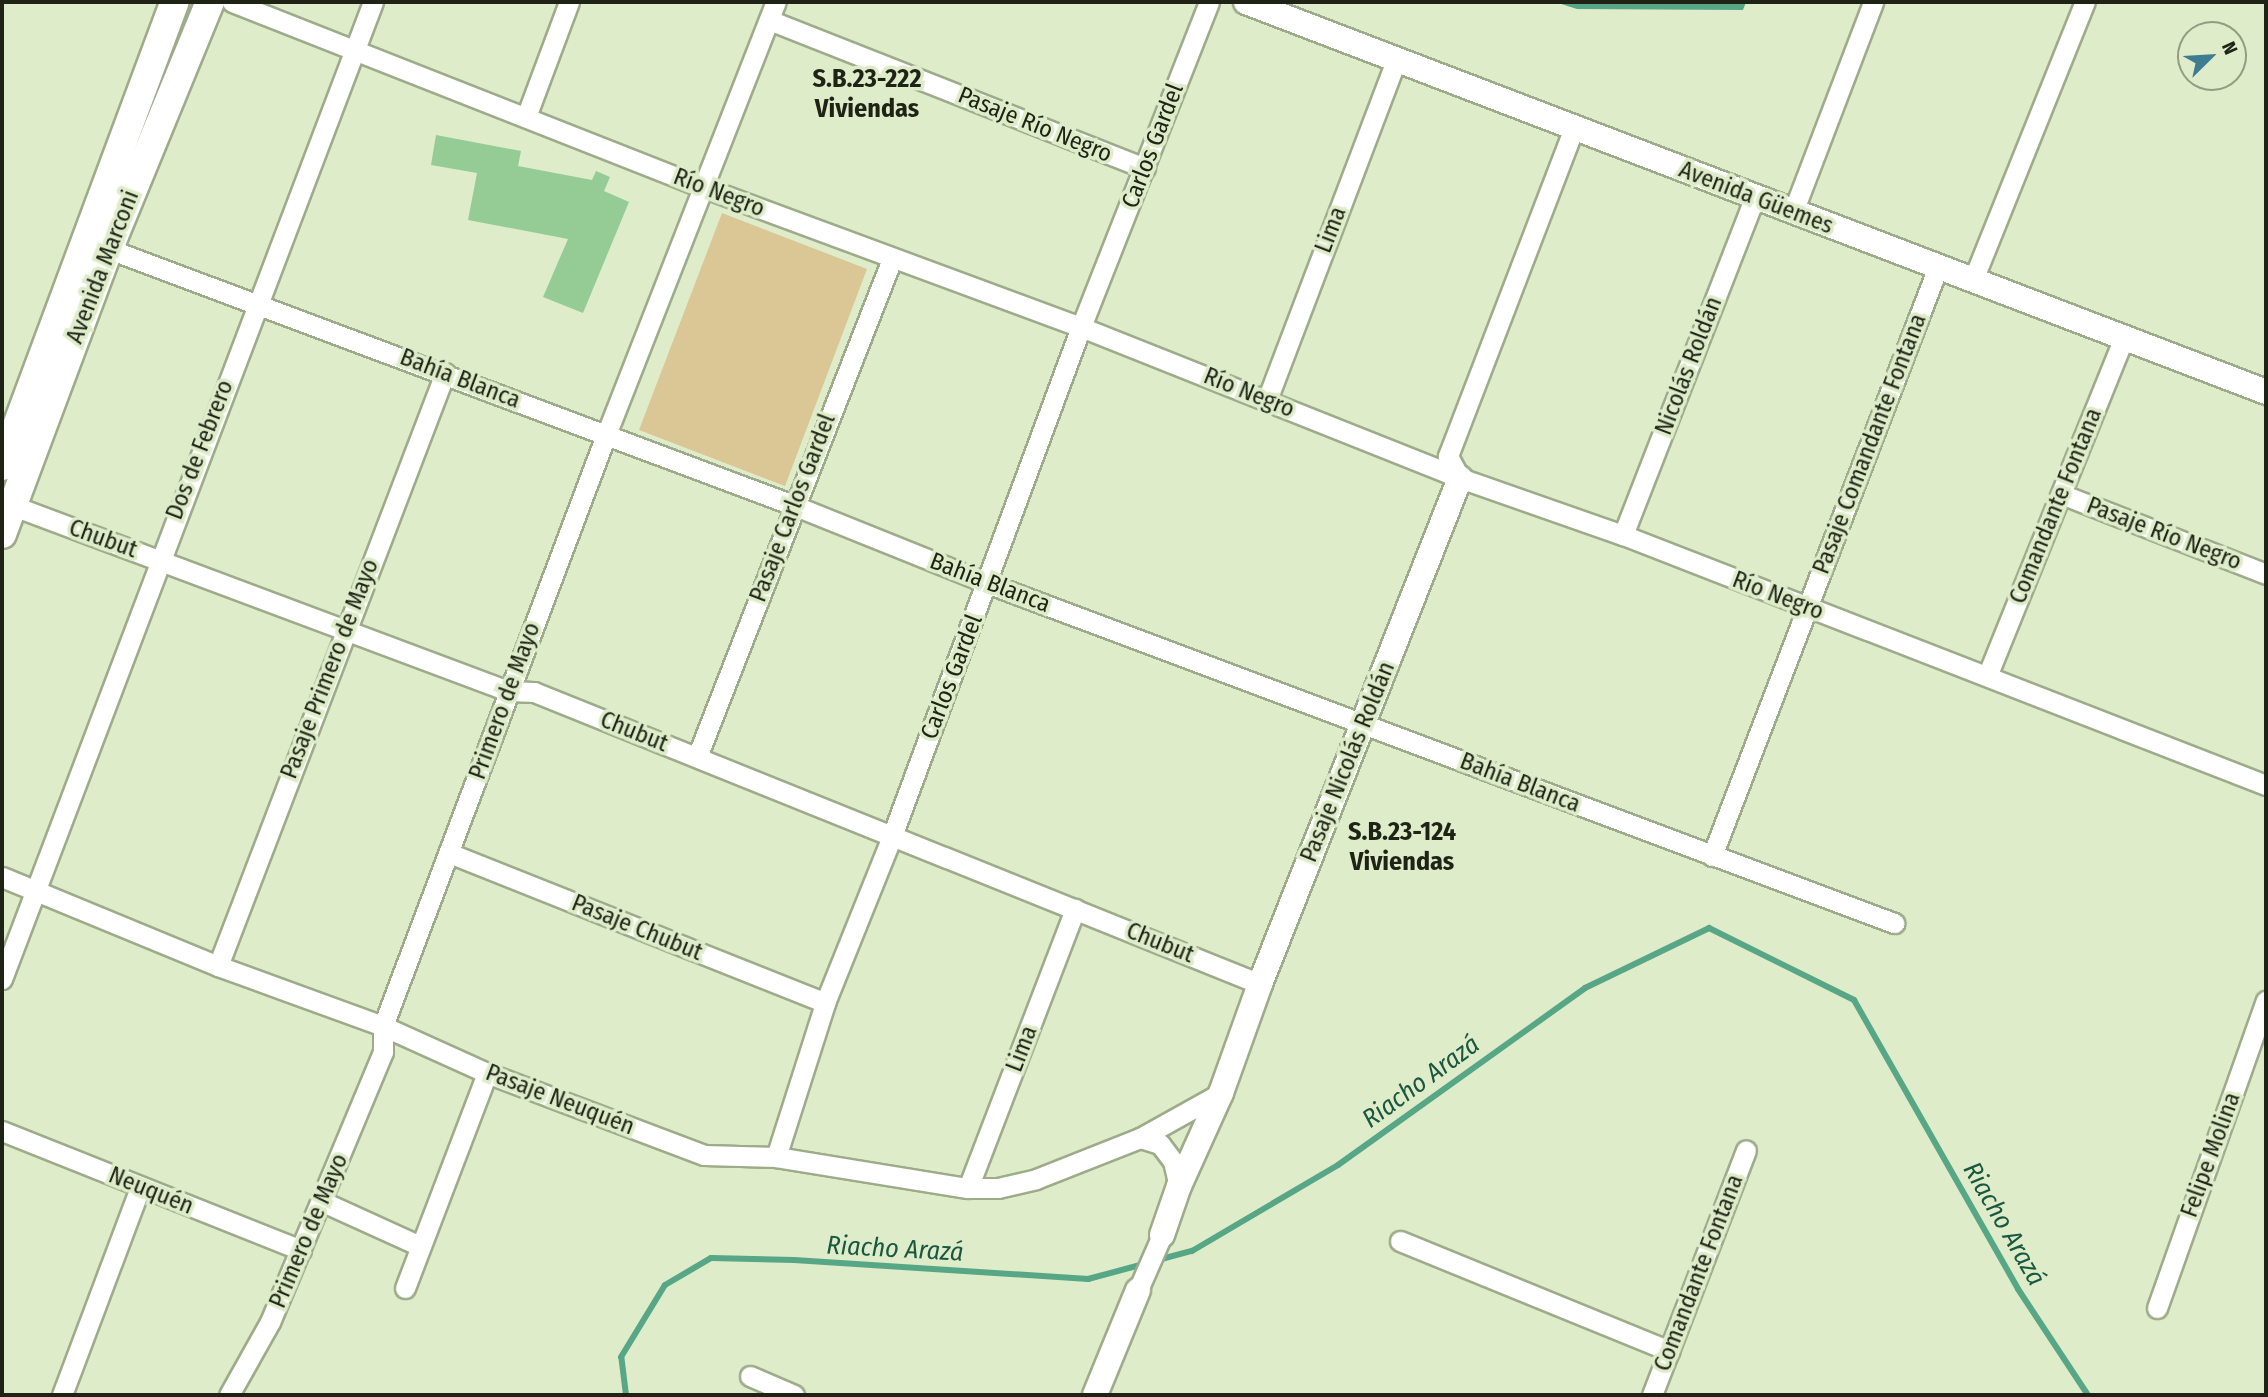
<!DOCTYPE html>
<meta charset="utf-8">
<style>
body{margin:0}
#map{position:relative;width:2268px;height:1397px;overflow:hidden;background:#deecc9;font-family:"Fira Sans Condensed",sans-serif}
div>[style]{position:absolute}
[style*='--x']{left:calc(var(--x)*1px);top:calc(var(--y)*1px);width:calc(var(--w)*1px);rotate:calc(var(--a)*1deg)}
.green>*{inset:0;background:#dbc696}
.water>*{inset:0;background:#57a685}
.stream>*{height:6px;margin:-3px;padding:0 3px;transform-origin:3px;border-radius:3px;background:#57a685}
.building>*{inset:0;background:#95cc96}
.roads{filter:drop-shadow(2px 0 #9eab8a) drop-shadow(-2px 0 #9eab8a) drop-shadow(0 2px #9eab8a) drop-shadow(0 -2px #9eab8a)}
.minor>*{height:19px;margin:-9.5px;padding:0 9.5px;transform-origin:9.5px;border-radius:9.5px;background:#fff}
.tertiary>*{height:24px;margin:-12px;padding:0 12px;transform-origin:12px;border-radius:12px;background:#fff}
.secondary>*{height:28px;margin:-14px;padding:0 14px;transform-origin:14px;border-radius:14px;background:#fff}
span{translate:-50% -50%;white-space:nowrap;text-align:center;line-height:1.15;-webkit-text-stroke:7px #deecc9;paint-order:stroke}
.street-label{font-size:24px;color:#1e2316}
.neighbourhood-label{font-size:26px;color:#1e2316;font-weight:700}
.water-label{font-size:26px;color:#195740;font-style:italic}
.frame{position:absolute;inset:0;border:4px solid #1e2316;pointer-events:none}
.north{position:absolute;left:2177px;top:21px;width:70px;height:70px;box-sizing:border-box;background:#deecc9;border:2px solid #919c81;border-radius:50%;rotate:66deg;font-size:19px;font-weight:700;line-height:28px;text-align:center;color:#1e2316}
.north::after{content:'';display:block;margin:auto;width:24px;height:32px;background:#3e7c92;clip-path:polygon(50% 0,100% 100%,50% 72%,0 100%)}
</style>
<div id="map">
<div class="green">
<div style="clip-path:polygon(181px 20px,186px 21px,106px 229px)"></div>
<div style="clip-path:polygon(722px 213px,867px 269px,785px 486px,639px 430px)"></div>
</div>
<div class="water">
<div style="clip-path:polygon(1555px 2px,1746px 2px,1743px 10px,1577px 9px)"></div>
</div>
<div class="stream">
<div style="--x:1154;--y:1261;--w:39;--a:-15"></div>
<div style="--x:1192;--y:1251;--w:169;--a:-30.5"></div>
<div style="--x:1338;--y:1165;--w:304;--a:-35.6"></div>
<div style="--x:1585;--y:988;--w:138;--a:-25.8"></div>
<div style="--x:1709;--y:928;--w:162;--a:26.4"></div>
<div style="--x:1854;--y:1000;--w:332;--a:60.4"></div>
<div style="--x:2018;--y:1289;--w:127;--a:56.6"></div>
<div style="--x:626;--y:1395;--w:38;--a:-97"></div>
<div style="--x:621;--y:1357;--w:84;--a:-58.6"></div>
<div style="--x:665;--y:1285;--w:53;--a:-30.4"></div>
<div style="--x:711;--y:1258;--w:83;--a:1.4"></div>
<div style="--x:794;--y:1260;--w:295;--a:3.7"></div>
<div style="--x:1088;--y:1279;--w:58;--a:-15"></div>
</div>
<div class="building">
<div style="clip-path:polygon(436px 135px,521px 151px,518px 166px,592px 180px,596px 171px,610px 177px,604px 191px,629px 202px,583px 313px,543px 297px,568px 239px,468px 220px,477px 173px,431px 165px)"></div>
</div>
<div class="roads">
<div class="minor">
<div style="--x:232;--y:2;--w:505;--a:21.49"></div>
<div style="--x:702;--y:187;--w:404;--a:20.3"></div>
<div style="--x:1081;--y:327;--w:408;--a:21.7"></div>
<div style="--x:1460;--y:478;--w:173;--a:19.3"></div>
<div style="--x:1623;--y:535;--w:690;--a:21.25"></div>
<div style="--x:769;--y:20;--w:404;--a:21.5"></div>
<div style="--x:526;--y:117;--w:123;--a:-69.5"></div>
<div style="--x:1793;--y:212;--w:225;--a:-69.1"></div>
<div style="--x:98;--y:245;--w:742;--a:20.51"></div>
<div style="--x:793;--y:505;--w:209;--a:21.9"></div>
<div style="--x:987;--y:583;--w:969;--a:20.55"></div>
<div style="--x:1973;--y:280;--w:300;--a:-68.1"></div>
<div style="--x:1267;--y:400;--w:364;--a:-69.2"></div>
<div style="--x:1460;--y:478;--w:25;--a:-119"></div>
<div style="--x:1448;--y:456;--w:351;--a:-69"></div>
<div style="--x:2061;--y:494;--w:220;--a:21.3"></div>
<div style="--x:3;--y:502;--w:539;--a:20.52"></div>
<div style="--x:508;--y:691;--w:26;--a:2"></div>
<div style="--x:534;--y:692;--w:783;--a:21.91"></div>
<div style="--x:1623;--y:535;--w:363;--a:-68.7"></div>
<div style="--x:1988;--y:674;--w:362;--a:-68"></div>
<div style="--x:697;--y:757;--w:535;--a:-68.62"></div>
<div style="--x:449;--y:853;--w:405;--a:21.7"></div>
<div style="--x:1712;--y:856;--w:631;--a:-69.01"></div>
<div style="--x:2;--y:877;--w:234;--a:22.4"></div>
<div style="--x:218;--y:966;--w:176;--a:20"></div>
<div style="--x:383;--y:1026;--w:114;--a:24.3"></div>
<div style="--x:487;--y:1073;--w:232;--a:20.7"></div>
<div style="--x:704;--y:1155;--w:72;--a:1.6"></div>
<div style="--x:776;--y:1157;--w:194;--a:9.2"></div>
<div style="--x:968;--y:1188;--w:30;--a:0"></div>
<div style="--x:998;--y:1188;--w:39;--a:-13"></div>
<div style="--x:1036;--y:1179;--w:112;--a:-21.5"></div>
<div style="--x:1140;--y:1138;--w:93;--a:-29.1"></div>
<div style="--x:218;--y:966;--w:635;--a:-69.05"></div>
<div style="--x:2;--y:979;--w:1045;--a:-69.21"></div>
<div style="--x:2;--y:1131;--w:322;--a:21.7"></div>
<div style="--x:1140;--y:1138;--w:21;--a:17"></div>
<div style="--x:1160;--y:1144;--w:21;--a:53"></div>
<div style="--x:1173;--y:1161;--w:26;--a:77"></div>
<div style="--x:776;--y:1157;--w:162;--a:-72.3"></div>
<div style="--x:825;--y:1003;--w:180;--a:-68.1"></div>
<div style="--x:892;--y:836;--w:543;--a:-69.63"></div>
<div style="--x:1081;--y:327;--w:349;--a:-68.5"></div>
<div style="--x:968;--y:1188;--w:299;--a:-69"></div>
<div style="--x:321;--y:1201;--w:109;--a:24.4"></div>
<div style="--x:1400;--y:1241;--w:291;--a:22.2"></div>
<div style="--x:405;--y:1288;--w:230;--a:-69.1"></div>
<div style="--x:1138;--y:1290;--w:60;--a:-66.4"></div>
<div style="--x:2157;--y:1308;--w:326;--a:-70.5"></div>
<div style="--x:750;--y:1376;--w:48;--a:23.4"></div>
<div style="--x:62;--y:1395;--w:222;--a:-69.4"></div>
<div style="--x:229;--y:1395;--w:84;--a:-60.7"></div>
<div style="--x:270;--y:1322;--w:293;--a:-67.3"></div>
<div style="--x:383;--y:1052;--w:26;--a:-90"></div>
<div style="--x:383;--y:1026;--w:632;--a:-69.33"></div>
<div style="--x:606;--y:435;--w:465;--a:-68.6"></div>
<div style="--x:1652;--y:1395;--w:262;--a:-69"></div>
</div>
<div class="tertiary">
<div style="--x:1246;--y:2;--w:1092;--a:20.92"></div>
<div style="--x:1162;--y:1235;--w:52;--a:-70.9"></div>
<div style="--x:1179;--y:1186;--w:102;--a:-65.7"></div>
<div style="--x:1221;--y:1093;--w:116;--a:-70.3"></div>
<div style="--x:1260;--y:984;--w:544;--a:-68.43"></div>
<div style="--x:1095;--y:1395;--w:113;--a:-67.7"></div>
</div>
<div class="secondary">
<div style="--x:2;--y:466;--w:495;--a:-69.6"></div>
<div style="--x:2;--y:534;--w:305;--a:-69.5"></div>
<div style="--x:109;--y:248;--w:266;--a:-67.7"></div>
</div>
</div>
<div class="street-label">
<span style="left:1035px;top:125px;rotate:22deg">Pasaje Río Negro</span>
<span style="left:1153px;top:146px;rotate:-69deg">Carlos Gardel</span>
<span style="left:719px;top:193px;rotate:21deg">Río Negro</span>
<span style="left:1756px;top:198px;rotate:21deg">Avenida Güemes</span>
<span style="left:1331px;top:230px;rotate:-69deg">Lima</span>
<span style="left:103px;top:267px;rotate:-69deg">Avenida Marconi</span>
<span style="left:1689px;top:366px;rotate:-69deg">Nicolás Roldán</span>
<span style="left:460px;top:379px;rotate:21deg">Bahía Blanca</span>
<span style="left:1249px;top:393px;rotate:22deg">Río Negro</span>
<span style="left:1870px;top:444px;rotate:-69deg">Pasaje Comandante Fontana</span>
<span style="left:200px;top:450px;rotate:-69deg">Dos de Febrero</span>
<span style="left:2056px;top:506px;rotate:-68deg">Comandante Fontana</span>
<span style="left:793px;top:508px;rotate:-69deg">Pasaje Carlos Gardel</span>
<span style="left:2164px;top:534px;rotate:21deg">Pasaje Río Negro</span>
<span style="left:103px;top:539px;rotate:20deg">Chubut</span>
<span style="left:990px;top:583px;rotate:21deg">Bahía Blanca</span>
<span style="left:1778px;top:596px;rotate:21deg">Río Negro</span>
<span style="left:330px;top:669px;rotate:-69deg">Pasaje Primero de Mayo</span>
<span style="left:952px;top:677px;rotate:-69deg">Carlos Gardel</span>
<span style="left:505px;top:701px;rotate:-70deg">Primero de Mayo</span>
<span style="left:634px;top:732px;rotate:22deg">Chubut</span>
<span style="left:1348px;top:762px;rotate:-68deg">Pasaje Nicolás Roldán</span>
<span style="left:1520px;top:783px;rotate:21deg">Bahía Blanca</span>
<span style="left:637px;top:928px;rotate:22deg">Pasaje Chubut</span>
<span style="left:1160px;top:943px;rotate:22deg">Chubut</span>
<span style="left:1022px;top:1049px;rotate:-69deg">Lima</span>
<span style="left:560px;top:1100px;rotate:21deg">Pasaje Neuquén</span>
<span style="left:2211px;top:1155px;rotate:-70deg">Felipe Molina</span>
<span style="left:151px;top:1191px;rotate:22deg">Neuquén</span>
<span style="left:309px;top:1231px;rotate:-67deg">Primero de Mayo</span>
<span style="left:1699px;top:1273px;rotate:-69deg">Comandante Fontana</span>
</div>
<div class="neighbourhood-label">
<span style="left:867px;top:94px">S.B.23-222<br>Viviendas</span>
<span style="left:1402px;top:847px">S.B.23-124<br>Viviendas</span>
</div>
<div class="water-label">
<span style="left:1421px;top:1082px;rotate:-36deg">Riacho Arazá</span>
<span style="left:2004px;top:1224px;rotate:60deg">Riacho Arazá</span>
<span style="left:895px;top:1249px;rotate:3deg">Riacho Arazá</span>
</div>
<div class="frame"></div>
<div class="north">N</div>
</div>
